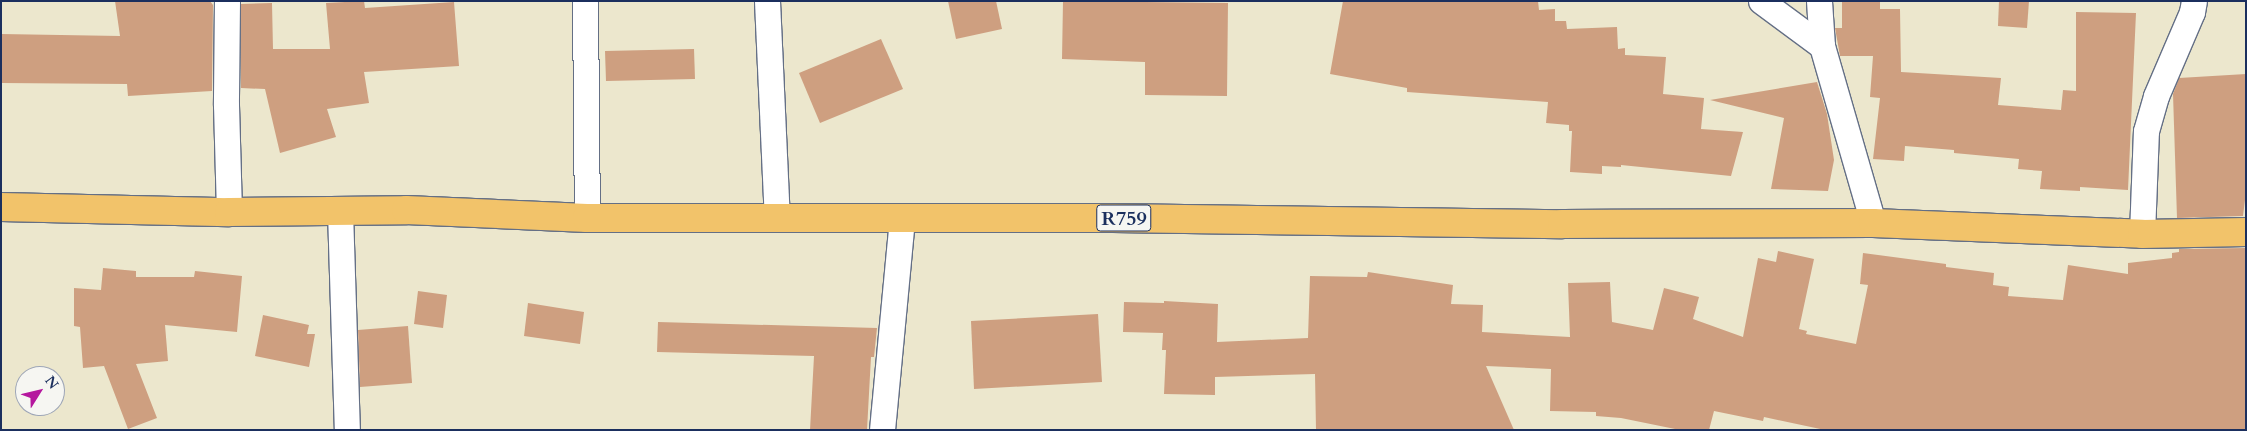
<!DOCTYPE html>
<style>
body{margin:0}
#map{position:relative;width:2247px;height:431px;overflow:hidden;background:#ece7cd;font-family:Cardo,serif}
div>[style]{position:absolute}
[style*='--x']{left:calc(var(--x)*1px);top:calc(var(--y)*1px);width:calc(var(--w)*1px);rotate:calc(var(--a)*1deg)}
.building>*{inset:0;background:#ce9f80}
.roads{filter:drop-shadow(1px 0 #646f85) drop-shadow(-1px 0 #646f85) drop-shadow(0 1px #646f85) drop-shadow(0 -1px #646f85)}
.street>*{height:25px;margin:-12.5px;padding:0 12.5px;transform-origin:12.5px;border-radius:12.5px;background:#fff}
.primary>*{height:28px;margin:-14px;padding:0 14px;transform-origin:14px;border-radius:14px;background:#f2c36a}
span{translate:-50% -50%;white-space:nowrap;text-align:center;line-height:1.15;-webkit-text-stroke:4px #f6f6f2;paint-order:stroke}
.shield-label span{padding:1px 4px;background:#f6f6f2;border:1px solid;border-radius:4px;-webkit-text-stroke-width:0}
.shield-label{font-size:20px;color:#1b2f5e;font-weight:700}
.frame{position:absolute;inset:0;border:2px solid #1b2f5e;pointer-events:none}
.north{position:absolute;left:15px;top:366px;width:50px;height:50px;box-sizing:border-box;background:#f6f6f2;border:1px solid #9ea6b7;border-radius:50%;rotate:54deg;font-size:14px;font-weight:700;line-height:20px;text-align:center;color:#1b2f5e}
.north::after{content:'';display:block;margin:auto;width:18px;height:22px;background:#b5179e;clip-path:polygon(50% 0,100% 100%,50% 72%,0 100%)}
</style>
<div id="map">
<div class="building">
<div style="clip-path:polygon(115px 1px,210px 1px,213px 5px,212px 91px,128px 96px,127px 84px,1px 83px,1px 34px,120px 36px)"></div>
<div style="clip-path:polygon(364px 1px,365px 8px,454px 2px,459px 66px,364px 72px,369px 103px,327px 109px,336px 137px,280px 153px,265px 89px,241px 88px,241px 4px,272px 3px,273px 49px,330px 49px,326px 3px)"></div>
<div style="clip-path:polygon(948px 1px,996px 1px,1002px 29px,956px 39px)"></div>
<div style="clip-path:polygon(1063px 1px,1228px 3px,1227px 96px,1145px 95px,1145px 62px,1062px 59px)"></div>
<div style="clip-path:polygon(1343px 1px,1538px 1px,1539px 10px,1555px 9px,1555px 21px,1566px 21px,1567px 29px,1617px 27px,1618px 49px,1625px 48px,1625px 55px,1666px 57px,1663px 94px,1704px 98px,1701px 129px,1743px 132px,1731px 176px,1621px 165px,1621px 167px,1602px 166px,1602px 174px,1570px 172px,1572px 131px,1569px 131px,1569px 125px,1546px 123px,1548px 102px,1407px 92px,1407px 88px,1330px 74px)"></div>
<div style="clip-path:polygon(1842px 1px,1880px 1px,1880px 9px,1900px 9px,1901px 72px,2001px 78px,1998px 105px,2061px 110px,2063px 90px,2076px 91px,2076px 12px,2136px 13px,2128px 190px,2080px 187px,2080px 191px,2040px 189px,2042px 171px,2018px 169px,2019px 159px,1954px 153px,1954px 150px,1905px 146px,1904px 161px,1873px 159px,1880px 98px,1870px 97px,1873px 56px,1840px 56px,1835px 28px,1842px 28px)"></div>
<div style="clip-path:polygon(1999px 1px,2029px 1px,2027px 28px,1998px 26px)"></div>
<div style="clip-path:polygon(881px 39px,903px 89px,820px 123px,799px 73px)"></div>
<div style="clip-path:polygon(694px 49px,695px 79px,606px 81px,605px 51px)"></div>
<div style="clip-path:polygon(2246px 74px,2246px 192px,2243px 216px,2177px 218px,2173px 94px,2179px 78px)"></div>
<div style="clip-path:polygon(1817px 82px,1827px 114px,1834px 160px,1828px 191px,1771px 189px,1784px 118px,1710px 100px)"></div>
<div style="clip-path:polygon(2246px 248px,2246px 430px,1825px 430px,1764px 417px,1763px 421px,1714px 411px,1709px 430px,1680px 430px,1621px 418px,1596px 416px,1596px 412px,1550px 411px,1551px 369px,1486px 366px,1514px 430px,1316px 430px,1315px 374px,1215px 377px,1215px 395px,1164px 394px,1166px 350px,1162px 350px,1163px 333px,1123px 332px,1124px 302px,1164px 303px,1164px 301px,1218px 304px,1217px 342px,1308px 338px,1310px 276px,1367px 277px,1368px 272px,1453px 285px,1451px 304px,1483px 305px,1482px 332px,1570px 337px,1568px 283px,1610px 282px,1612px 322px,1653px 330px,1664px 288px,1699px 297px,1693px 319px,1743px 337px,1758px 258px,1776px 262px,1778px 251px,1814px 259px,1799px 329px,1807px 331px,1806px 334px,1856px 344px,1868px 285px,1860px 284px,1863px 253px,1946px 264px,1946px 267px,1994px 273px,1993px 285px,2009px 287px,2008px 296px,2063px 300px,2068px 265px,2128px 274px,2128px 263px,2172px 258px,2172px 253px,2179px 252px,2179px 249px)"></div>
<div style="clip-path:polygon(103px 268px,136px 271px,136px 277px,194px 277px,195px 271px,242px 276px,237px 332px,165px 325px,168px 361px,136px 364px,157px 418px,128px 429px,104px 366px,83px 368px,80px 327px,74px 326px,74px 288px,101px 290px)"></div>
<div style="clip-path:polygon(418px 291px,447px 295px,443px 328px,414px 324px)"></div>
<div style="clip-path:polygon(528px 303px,584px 312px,580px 344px,524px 336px)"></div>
<div style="clip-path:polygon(1098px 314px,1102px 382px,974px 389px,971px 321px)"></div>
<div style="clip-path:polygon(263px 315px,309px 325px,307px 334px,315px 334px,309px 367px,255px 356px)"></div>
<div style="clip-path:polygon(658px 322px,877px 328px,874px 357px,871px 357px,867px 430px,810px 430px,814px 356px,657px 352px)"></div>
<div style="clip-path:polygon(408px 326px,412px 383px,360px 387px,358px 330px)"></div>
</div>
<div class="roads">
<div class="street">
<div style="--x:227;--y:1;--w:104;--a:90.6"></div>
<div style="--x:226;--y:105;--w:107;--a:88.4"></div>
<div style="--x:585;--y:1;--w:217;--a:89.5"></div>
<div style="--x:767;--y:1;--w:217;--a:87.4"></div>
<div style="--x:1761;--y:1;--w:76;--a:36.4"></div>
<div style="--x:1819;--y:1;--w:45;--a:86.2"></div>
<div style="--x:1822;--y:46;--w:184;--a:73.9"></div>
<div style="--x:340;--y:211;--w:219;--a:88.2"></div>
<div style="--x:2142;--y:234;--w:103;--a:-87.8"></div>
<div style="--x:2146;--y:131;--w:36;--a:-74"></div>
<div style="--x:2156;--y:96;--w:91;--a:-66.8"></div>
<div style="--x:2192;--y:12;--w:11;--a:-80"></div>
<div style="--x:882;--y:430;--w:214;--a:-84.6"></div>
</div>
<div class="primary">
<div style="--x:1;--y:207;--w:228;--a:1.3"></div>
<div style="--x:229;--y:212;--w:177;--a:-0.6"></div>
<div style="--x:406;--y:210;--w:181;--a:2.5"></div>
<div style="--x:587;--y:218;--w:526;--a:0"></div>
<div style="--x:1113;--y:218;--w:449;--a:0.8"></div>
<div style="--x:1562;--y:224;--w:311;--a:-0.2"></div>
<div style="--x:1873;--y:223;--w:269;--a:2.3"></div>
<div style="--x:2142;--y:234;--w:104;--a:-1.1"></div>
</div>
</div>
<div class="shield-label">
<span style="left:1124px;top:218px">R759</span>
</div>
<div class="frame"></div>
<div class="north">N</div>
</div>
